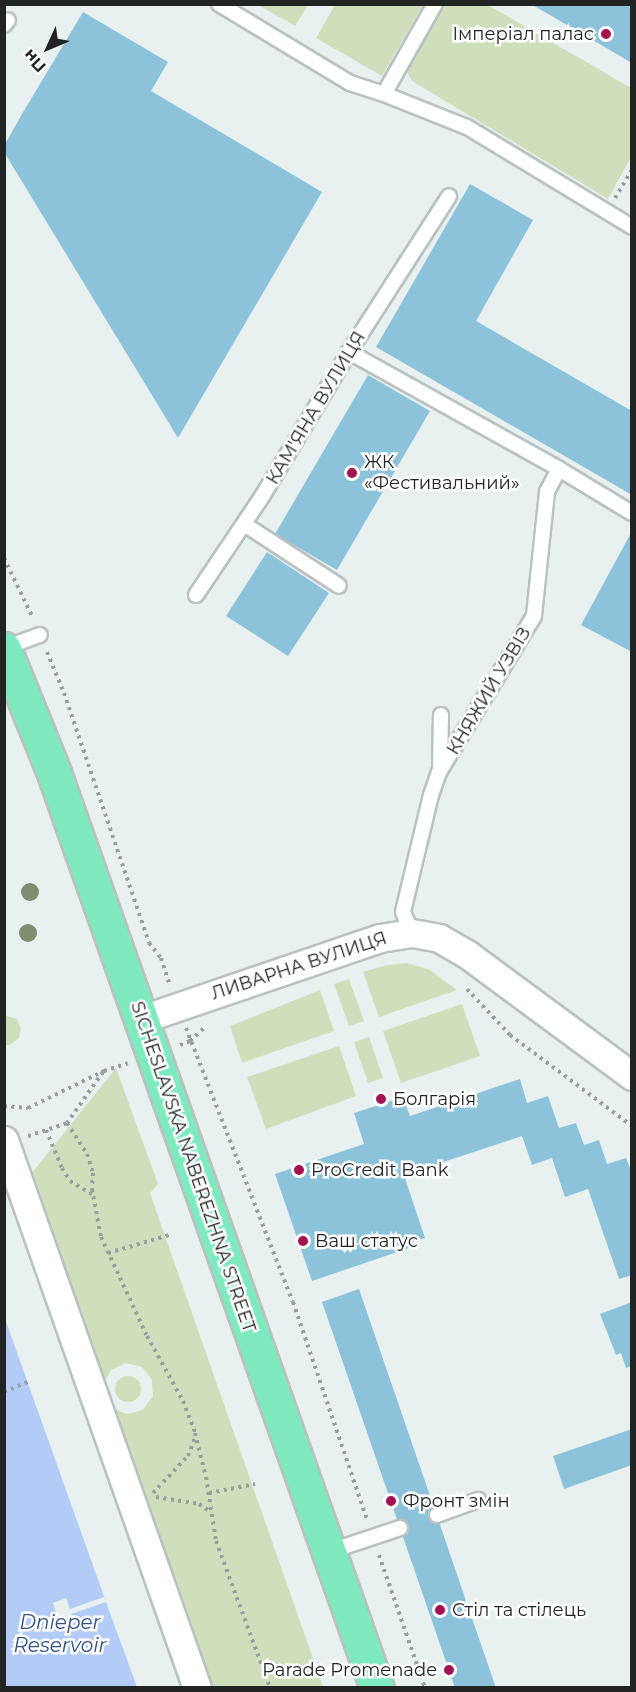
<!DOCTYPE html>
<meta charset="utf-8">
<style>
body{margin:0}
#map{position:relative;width:636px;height:1692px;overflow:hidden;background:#e9f1f0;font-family:Montserrat,sans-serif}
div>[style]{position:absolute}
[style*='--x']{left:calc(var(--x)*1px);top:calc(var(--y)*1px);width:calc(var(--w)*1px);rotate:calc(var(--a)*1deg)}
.green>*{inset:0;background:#d0dfbb}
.round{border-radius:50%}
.water>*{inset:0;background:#b3ccf7}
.pier>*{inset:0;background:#e9f1f0}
.building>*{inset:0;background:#8cc3db}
.path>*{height:4px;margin-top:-2px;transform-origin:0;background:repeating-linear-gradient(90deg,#999e9e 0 3px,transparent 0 7.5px)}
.roads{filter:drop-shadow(2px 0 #bac1c1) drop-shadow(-2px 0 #bac1c1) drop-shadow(0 2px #bac1c1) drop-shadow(0 -2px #bac1c1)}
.lane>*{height:14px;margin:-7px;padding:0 7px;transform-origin:7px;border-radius:7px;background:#fff}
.street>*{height:27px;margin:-13.5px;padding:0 13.5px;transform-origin:13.5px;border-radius:13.5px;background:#fff}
.primary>*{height:33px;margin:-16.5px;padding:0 16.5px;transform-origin:16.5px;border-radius:16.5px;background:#7fe9bf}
.trees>*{width:18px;height:18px;margin:-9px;border-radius:50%;background:#808d70}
.dots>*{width:16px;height:16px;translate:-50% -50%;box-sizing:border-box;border:3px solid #fff;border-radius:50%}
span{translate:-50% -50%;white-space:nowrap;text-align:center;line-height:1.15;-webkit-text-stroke:5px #fff;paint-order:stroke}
.poi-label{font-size:18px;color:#222424}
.right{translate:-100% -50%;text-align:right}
.left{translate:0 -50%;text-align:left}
.street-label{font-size:18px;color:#222424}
.water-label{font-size:20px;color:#335186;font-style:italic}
.frame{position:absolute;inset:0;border:6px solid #222424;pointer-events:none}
.north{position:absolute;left:18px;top:18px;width:60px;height:60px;-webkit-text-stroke:4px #fff;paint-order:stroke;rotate:226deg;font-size:16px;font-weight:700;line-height:24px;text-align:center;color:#222424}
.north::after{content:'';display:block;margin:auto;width:21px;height:27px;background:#222424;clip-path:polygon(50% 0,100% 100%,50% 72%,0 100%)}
</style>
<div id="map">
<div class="green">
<div style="clip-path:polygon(258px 5px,308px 5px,295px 26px)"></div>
<div style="clip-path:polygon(335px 5px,335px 4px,423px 5px,382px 76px,316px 38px)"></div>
<div style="clip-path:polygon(442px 5px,488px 5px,631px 88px,631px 157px,608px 199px,412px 81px,408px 74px,408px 64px)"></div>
<div style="clip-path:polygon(408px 963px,430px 970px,457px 990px,379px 1017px,363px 972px,387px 965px)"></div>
<div style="clip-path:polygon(349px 979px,364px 1021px,349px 1026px,334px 984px)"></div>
<div style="clip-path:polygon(320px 990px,334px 1031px,242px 1063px,230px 1026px)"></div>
<div style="clip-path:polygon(462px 1004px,480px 1056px,401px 1083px,383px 1031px)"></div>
<div style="clip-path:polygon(4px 1015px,17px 1019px,21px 1028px,19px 1038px,10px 1045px,5px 1045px)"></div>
<div style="clip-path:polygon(369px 1037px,383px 1078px,368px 1083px,354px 1042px)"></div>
<div style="clip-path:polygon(339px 1046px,356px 1096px,266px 1129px,247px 1077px)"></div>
<div style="clip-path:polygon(116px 1068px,158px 1184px,150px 1193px,323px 1687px,208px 1687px,112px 1408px,127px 1414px,143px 1410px,153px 1396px,152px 1380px,142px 1367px,126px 1363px,111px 1370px,103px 1385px,27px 1179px)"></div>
<div class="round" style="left:115px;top:1376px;width:26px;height:26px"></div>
</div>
<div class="water">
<div style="clip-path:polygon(4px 1316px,106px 1602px,137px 1687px,5px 1687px)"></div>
</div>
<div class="pier">
<div style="clip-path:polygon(104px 1597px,106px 1602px,71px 1614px,73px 1622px,61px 1627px,53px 1603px,66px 1598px,70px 1609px)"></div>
</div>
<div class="building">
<div style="clip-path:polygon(531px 4px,632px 4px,632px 63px)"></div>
<div style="clip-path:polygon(83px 12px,168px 62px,151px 91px,322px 192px,178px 438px,4px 152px,4px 146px,22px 114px)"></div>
<div style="clip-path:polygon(470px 184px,533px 220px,476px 321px,632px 411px,632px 495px,376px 347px)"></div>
<div style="clip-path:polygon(368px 375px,430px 411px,337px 570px,275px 534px)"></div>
<div style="clip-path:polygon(632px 531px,632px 652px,581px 625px)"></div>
<div style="clip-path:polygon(267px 552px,329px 593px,288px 656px,226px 616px)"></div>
<div style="clip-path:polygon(520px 1079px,527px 1103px,548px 1096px,559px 1128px,576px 1123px,584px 1145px,599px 1140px,607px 1164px,626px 1158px,632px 1173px,632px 1275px,619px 1279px,588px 1189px,565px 1197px,552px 1158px,532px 1165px,522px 1136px,404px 1175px,425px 1238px,407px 1244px,409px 1248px,312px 1281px,275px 1174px,364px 1144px,354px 1113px,403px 1097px,410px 1116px)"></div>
<div style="clip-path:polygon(359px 1289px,496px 1688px,455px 1688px,370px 1441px,322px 1302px)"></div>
<div style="clip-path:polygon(632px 1302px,632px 1366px,626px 1368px,621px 1353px,616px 1355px,600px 1314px)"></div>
<div style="clip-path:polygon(632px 1429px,632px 1465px,564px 1489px,553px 1456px)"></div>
</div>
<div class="path">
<div style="--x:615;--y:198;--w:33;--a:-59"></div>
<div style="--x:4;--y:558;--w:67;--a:64.2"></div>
<div style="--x:47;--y:652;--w:44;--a:67.5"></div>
<div style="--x:64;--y:693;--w:264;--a:71.2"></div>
<div style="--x:149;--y:943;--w:19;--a:51"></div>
<div style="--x:161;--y:958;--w:28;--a:72"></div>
<div style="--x:467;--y:989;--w:63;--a:46.9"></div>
<div style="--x:510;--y:1035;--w:152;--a:36.7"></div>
<div style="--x:186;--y:1028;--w:294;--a:68.7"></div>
<div style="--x:293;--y:1302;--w:229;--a:71.2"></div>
<div style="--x:180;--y:1045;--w:11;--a:-22"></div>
<div style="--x:190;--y:1041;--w:21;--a:-43"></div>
<div style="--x:103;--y:1072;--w:62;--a:125.2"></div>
<div style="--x:67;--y:1123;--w:37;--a:57"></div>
<div style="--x:87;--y:1154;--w:20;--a:72"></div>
<div style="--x:93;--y:1173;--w:16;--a:94"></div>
<div style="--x:92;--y:1189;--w:49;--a:79.4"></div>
<div style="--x:101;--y:1237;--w:109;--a:65.1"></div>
<div style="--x:147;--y:1336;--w:74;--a:61"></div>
<div style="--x:183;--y:1401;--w:34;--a:69"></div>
<div style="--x:195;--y:1433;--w:45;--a:76"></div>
<div style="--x:206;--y:1477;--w:65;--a:81.1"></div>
<div style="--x:216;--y:1541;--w:157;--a:69.8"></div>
<div style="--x:4;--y:1106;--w:24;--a:5"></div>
<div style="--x:28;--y:1108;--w:85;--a:-26"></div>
<div style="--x:104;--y:1071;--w:25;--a:-18"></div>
<div style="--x:46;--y:1130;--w:41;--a:67.2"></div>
<div style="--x:62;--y:1168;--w:15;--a:58"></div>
<div style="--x:70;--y:1181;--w:26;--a:31"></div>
<div style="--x:28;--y:1136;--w:41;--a:-18.4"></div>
<div style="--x:108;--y:1253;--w:64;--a:-16.4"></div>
<div style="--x:4;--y:1392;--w:26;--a:-23"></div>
<div style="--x:153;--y:1493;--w:51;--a:-46.6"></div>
<div style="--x:188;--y:1456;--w:19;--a:-69"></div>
<div style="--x:209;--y:1493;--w:47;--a:-11.1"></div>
<div style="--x:156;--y:1497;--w:44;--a:9.2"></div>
<div style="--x:199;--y:1504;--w:14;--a:34"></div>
<div style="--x:379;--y:1555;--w:141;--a:70.9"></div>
</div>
<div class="roads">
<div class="lane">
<div style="--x:219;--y:4;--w:153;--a:31.1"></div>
<div style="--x:350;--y:83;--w:36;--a:18"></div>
<div style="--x:384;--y:94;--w:89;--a:21.7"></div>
<div style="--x:467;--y:127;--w:193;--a:31.2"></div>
<div style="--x:4;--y:25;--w:6;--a:-51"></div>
<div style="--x:384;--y:94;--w:103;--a:-60.5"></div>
<div style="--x:349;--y:352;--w:240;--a:29.1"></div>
<div style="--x:559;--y:469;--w:26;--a:118"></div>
<div style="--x:547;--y:492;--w:125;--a:96"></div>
<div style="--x:534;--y:616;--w:183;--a:121.3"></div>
<div style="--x:439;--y:772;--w:24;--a:109"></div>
<div style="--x:431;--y:795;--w:120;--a:103.5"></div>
<div style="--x:403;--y:912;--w:23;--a:67"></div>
<div style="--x:559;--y:469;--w:85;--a:31.1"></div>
<div style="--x:244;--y:524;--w:113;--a:33.1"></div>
<div style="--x:196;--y:595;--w:120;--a:-56.2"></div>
<div style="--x:263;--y:495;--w:167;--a:-59"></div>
<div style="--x:349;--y:352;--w:185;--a:-57.3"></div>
<div style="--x:4;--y:648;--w:38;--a:-20"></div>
<div style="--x:440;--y:770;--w:55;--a:-89"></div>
<div style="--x:437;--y:1515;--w:44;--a:-20.1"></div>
<div style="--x:328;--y:1552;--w:76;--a:-18.4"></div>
</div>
<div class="street">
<div style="--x:142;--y:1019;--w:251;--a:-18.8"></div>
<div style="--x:380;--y:938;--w:32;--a:-9"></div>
<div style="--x:412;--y:933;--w:27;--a:10"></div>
<div style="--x:439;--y:938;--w:34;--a:30"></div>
<div style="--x:468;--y:955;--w:204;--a:36.4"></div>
<div style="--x:4;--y:1140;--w:581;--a:70.6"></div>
</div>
<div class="primary">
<div style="--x:4;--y:649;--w:134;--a:68"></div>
<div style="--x:54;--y:773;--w:970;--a:70.56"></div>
</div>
</div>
<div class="trees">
<div style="left:30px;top:892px"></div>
<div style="left:28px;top:933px"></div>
</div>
<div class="dots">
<div style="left:606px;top:34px;background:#a41252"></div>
<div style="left:352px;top:473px;background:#a41252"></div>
<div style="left:381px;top:1099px;background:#a41252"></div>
<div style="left:299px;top:1170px;background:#a41252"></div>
<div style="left:303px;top:1241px;background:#a41252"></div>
<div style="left:391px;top:1501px;background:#a41252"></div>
<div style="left:440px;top:1610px;background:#a41252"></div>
<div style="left:449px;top:1670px;background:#a41252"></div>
</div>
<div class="poi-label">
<span class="right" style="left:594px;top:34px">Імперіал палас</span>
<span class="left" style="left:364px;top:473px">ЖК<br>«Фестивальний»</span>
<span class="left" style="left:393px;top:1099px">Болгарія</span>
<span class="left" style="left:311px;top:1170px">ProCredit Bank</span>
<span class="left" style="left:315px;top:1241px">Ваш статус</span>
<span class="left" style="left:403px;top:1501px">Фронт змін</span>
<span class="left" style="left:452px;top:1610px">Стіл та стілець</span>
<span class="right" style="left:437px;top:1670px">Parade Promenade</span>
</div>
<div class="street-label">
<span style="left:316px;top:408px;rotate:-59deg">КАМ'ЯНА ВУЛИЦЯ</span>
<span style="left:489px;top:691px;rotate:-59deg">КНЯЖИЙ УЗВІЗ</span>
<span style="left:299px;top:966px;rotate:-18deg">ЛИВАРНА ВУЛИЦЯ</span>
<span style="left:193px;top:1167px;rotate:71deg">SICHESLAVSKA NABEREZHNA STREET</span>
</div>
<div class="water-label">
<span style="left:60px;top:1634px">Dnieper<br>Reservoir</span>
</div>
<div class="frame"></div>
<div class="north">Пн</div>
</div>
